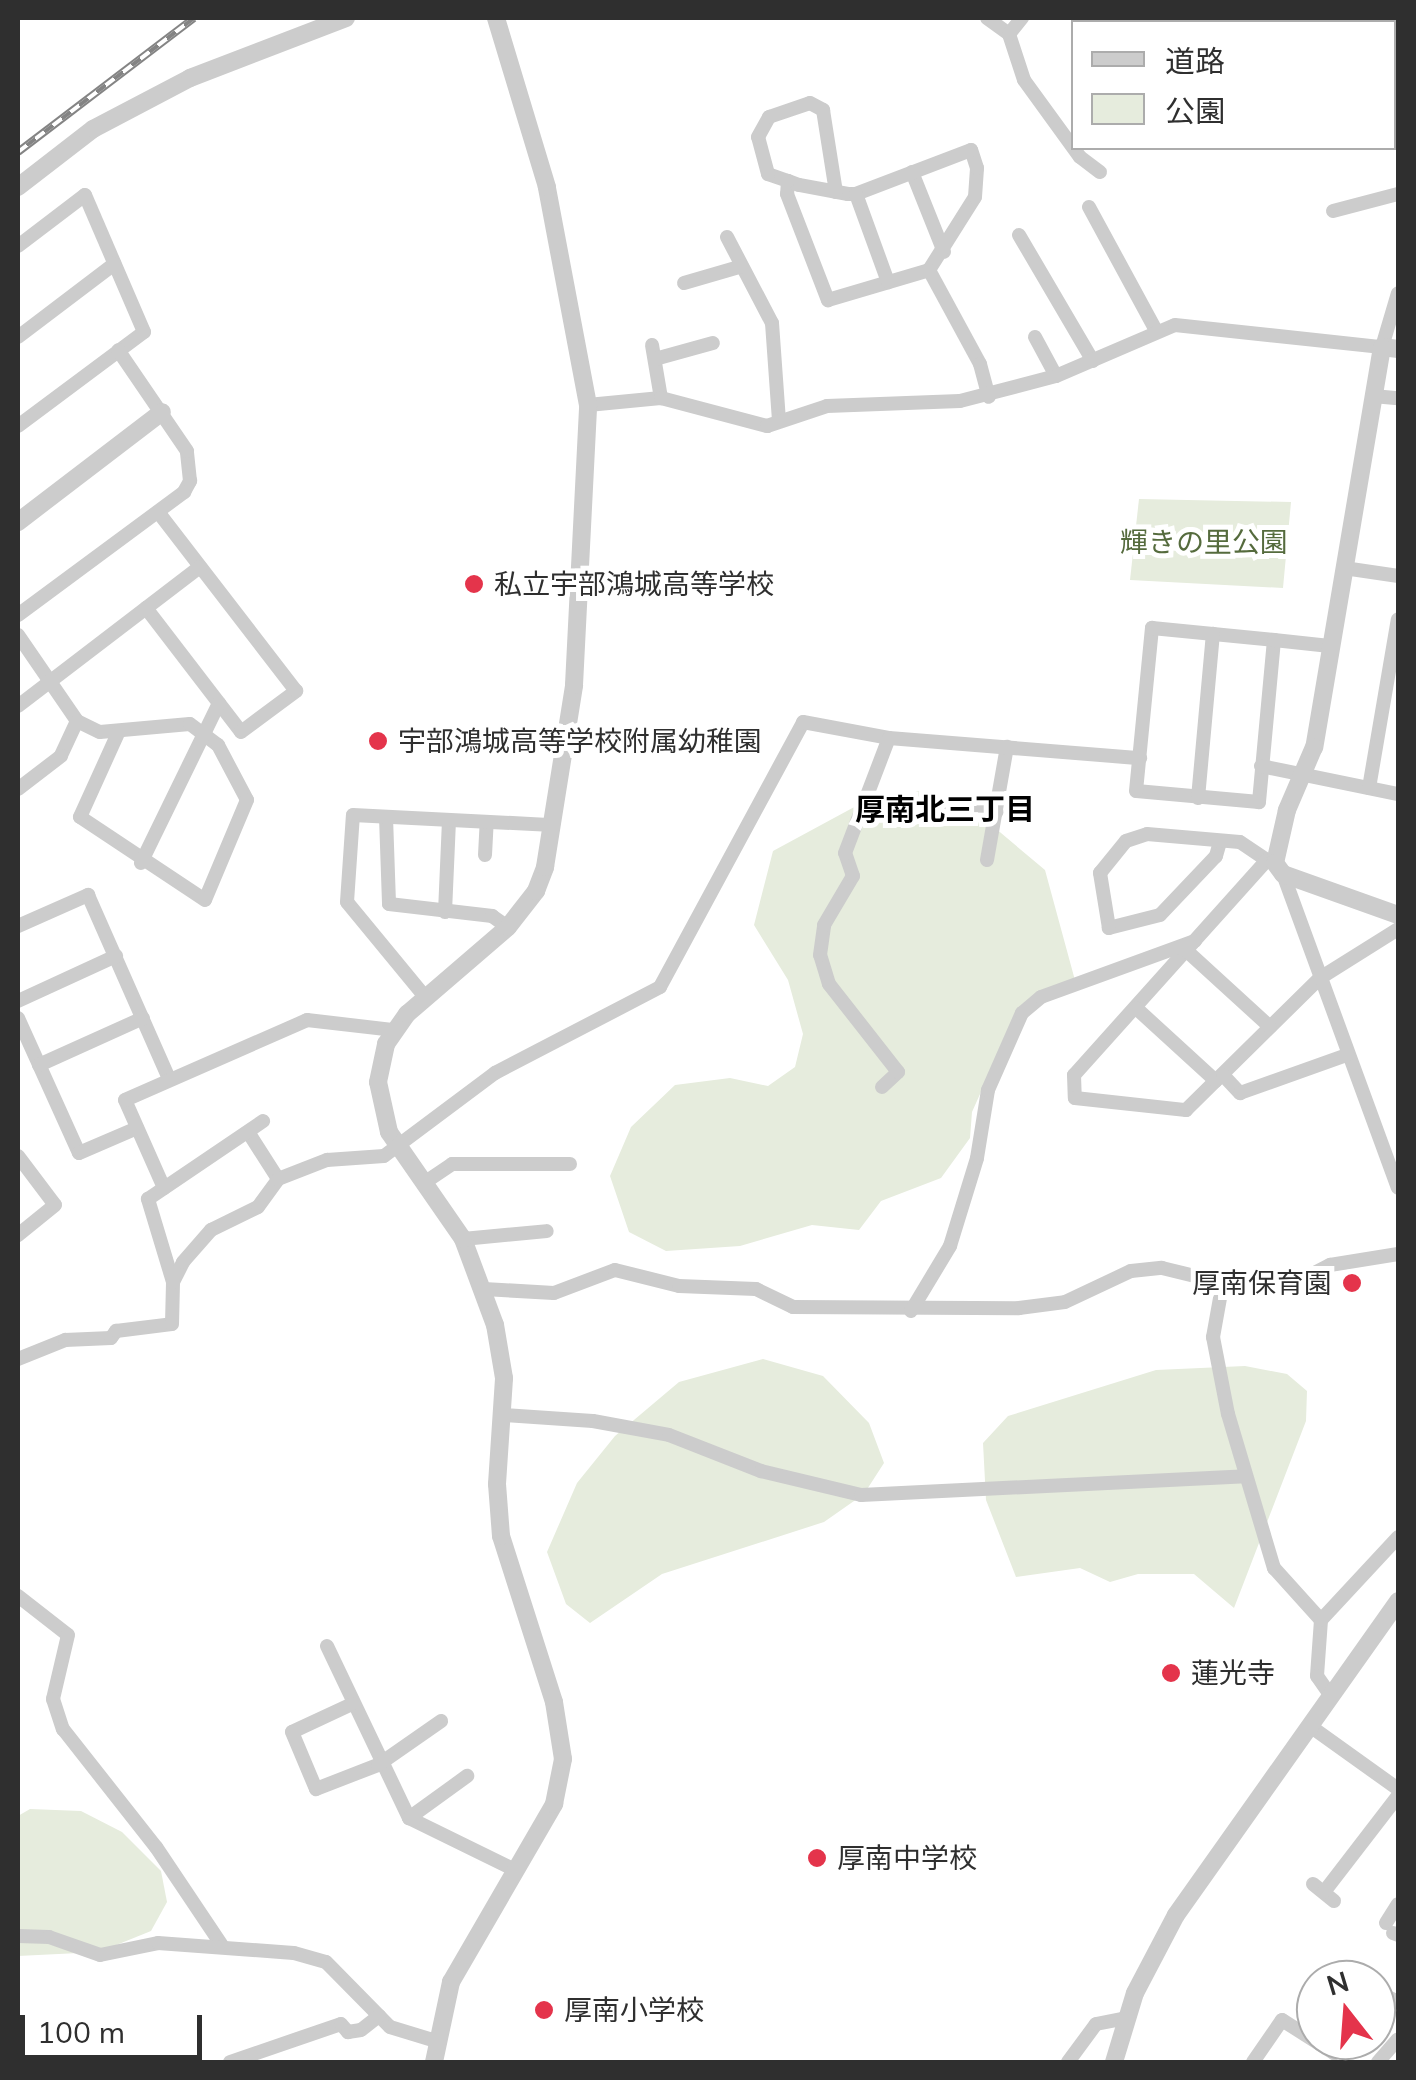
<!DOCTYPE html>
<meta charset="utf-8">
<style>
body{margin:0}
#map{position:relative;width:1416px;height:2080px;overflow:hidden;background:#fff;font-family:Mulish,"Noto Sans JP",sans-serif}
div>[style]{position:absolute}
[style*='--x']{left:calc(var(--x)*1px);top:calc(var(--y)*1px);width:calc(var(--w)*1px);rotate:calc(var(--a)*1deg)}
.green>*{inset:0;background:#e6ecdd}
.minor>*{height:14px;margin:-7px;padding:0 7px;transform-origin:7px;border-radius:7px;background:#ccc}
.tertiary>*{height:18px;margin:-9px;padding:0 9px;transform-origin:9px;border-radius:9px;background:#ccc}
.rail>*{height:8px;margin-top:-4px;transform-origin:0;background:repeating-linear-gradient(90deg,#fff 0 11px,#848484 0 22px);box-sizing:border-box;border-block:2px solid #848484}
.dots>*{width:28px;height:28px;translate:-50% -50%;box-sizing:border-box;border:5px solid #fff;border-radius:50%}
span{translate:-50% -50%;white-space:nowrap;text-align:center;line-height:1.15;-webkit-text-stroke:10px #fff;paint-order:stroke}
.park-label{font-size:28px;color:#556b3d}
.poi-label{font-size:28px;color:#2f2f2f}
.left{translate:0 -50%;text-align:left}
.right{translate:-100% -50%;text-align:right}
.neighbourhood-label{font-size:30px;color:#000;font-weight:700}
.frame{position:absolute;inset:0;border:20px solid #2f2f2f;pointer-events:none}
.legend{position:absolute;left:1071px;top:20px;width:325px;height:130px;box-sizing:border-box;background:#fff;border:2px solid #acacac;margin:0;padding:12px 18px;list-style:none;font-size:30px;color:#2f2f2f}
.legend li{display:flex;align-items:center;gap:20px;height:50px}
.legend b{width:50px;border:2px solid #acacac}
.north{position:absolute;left:1296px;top:1960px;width:100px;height:100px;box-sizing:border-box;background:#fff;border:2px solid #acacac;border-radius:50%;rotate:343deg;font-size:28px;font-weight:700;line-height:40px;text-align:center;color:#2f2f2f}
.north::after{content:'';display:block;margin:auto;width:35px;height:45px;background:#e4344b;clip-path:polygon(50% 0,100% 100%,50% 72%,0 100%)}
.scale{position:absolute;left:20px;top:2015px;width:182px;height:45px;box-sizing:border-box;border:5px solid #2f2f2f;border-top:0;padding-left:12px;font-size:30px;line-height:35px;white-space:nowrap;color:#2f2f2f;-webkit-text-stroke:8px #fff;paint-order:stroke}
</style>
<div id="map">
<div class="green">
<div style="clip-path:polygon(1139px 499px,1291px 502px,1283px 588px,1130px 580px)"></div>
<div style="clip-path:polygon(924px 790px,970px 807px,1045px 870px,1076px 984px,1046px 992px,997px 1056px,972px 1112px,970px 1138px,941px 1178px,881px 1201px,859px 1230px,812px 1225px,740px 1246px,666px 1251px,629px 1232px,610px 1176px,631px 1127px,675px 1085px,730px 1078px,768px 1086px,795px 1067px,803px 1034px,788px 980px,754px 925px,773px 851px,858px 805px)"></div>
<div style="clip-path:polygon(763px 1359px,823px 1376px,869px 1423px,884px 1463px,864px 1494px,824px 1522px,662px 1574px,590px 1623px,566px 1604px,547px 1552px,577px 1483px,615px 1436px,679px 1382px)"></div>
<div style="clip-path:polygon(1245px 1366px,1287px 1374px,1307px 1391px,1306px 1421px,1234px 1608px,1194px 1574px,1138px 1574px,1110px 1582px,1080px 1568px,1016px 1577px,986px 1500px,983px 1443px,1008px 1416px,1156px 1370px)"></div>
<div style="clip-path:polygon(30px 1809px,81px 1811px,122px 1832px,161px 1871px,167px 1902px,151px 1931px,99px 1952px,18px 1956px,18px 1816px)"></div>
</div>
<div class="minor">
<div style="--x:987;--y:18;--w:27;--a:36"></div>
<div style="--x:1009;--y:34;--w:48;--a:71.9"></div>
<div style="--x:1024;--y:80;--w:95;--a:54"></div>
<div style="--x:1080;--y:157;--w:25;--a:37"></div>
<div style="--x:1094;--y:18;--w:6;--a:39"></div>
<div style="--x:1009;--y:34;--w:21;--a:-51"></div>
<div style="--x:912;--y:172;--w:86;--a:68.2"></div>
<div style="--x:788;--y:181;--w:13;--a:94"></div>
<div style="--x:787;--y:194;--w:114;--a:68.9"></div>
<div style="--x:828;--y:300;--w:105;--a:-16.5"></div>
<div style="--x:929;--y:270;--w:86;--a:-57.8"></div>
<div style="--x:975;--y:197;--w:29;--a:-86"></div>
<div style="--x:977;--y:168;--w:19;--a:-108"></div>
<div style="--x:971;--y:150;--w:123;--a:159.1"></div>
<div style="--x:856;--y:194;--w:8;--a:180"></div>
<div style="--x:848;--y:194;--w:50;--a:-169.6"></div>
<div style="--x:799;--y:185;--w:12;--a:-160"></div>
<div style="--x:788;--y:181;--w:21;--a:-161"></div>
<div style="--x:768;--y:174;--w:38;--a:-105"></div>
<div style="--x:758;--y:137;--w:23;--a:-61"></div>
<div style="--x:769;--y:117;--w:43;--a:-18.9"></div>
<div style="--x:810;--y:103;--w:15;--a:28"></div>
<div style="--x:823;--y:110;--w:83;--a:81"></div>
<div style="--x:856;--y:194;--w:94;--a:70"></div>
<div style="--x:1089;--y:207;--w:142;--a:61.5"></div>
<div style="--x:1333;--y:211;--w:67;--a:-14.7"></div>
<div style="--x:1019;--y:235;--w:146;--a:59.6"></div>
<div style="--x:727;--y:237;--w:97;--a:62.4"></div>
<div style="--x:772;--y:323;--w:97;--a:85.9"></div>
<div style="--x:18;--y:246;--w:84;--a:-37.3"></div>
<div style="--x:85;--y:195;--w:149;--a:66.7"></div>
<div style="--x:144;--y:332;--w:157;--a:143.3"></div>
<div style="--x:929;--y:270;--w:107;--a:61.5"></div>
<div style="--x:980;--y:364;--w:34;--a:75"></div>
<div style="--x:684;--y:283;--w:60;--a:-16.3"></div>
<div style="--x:18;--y:337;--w:121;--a:-37.2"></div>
<div style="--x:1035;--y:337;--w:44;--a:61.7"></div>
<div style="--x:652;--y:345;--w:54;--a:80.4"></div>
<div style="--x:655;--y:359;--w:60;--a:-15.4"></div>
<div style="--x:1373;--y:396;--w:25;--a:5"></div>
<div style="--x:588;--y:405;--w:73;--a:-5.5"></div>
<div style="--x:661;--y:398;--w:110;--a:14.8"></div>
<div style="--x:767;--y:426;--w:63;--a:-18.4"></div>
<div style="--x:827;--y:406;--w:133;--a:-2.2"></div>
<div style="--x:960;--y:401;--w:99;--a:-14.6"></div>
<div style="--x:1056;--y:376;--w:129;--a:-23.2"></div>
<div style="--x:1175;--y:325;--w:208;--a:6.1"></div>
<div style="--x:1382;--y:347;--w:56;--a:-73.5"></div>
<div style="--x:1344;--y:568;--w:55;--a:8.4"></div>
<div style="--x:146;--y:608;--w:156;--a:52.5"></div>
<div style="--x:241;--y:732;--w:69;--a:-36.7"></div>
<div style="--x:296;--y:691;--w:226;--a:-127.6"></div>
<div style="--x:18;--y:615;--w:207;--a:-36.5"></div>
<div style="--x:184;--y:492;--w:13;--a:-61"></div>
<div style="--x:190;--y:481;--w:30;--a:-96"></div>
<div style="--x:187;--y:451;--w:122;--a:-124.3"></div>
<div style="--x:18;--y:635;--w:104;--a:55.5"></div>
<div style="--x:77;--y:721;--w:38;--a:115"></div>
<div style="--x:61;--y:756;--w:54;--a:142.5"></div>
<div style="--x:1274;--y:640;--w:163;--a:95.3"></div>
<div style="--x:1259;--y:802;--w:123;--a:-174.9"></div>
<div style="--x:1136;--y:791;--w:164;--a:-84.4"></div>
<div style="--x:1152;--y:628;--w:123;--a:5.6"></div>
<div style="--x:1274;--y:640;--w:56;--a:6.1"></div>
<div style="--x:18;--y:706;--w:229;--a:-37.4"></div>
<div style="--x:77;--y:721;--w:25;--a:26"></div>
<div style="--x:100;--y:732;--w:90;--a:-5.1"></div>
<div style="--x:190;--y:724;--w:35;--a:37"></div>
<div style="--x:218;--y:745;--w:62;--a:62.2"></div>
<div style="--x:247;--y:800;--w:108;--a:112.8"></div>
<div style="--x:205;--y:900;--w:150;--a:-146.4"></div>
<div style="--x:80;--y:817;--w:94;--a:-65.6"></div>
<div style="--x:1261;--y:766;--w:140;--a:11.6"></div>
<div style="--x:1369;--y:788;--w:171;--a:-80.3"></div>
<div style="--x:1198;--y:798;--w:165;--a:-84.8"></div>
<div style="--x:864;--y:800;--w:133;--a:5.2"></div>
<div style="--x:386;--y:817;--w:87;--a:88"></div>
<div style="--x:389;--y:904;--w:104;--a:6.6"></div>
<div style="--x:492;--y:916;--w:19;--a:35"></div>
<div style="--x:1220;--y:842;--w:15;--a:106"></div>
<div style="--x:1216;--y:856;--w:81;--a:133.5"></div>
<div style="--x:1160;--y:915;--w:53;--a:165.7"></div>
<div style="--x:1109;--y:928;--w:56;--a:-99.3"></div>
<div style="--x:1100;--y:873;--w:41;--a:-50.9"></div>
<div style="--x:1126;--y:841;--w:22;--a:-18"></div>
<div style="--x:1147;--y:834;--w:93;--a:4.9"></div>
<div style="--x:1240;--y:842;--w:32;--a:34"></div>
<div style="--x:485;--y:855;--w:33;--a:-87"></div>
<div style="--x:987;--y:860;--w:115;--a:-80"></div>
<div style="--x:141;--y:863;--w:178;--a:-64"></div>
<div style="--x:1275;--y:863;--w:9;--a:-159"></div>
<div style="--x:1267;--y:860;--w:289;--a:131.9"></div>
<div style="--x:1074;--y:1075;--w:23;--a:88"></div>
<div style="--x:1075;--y:1098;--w:112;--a:6.2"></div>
<div style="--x:1186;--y:1110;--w:188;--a:-44.6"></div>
<div style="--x:1320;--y:978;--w:92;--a:-32.1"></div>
<div style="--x:1283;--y:874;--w:334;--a:69.9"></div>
<div style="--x:445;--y:912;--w:92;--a:-87.5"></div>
<div style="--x:18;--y:926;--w:77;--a:-23.9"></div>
<div style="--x:88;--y:895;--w:201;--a:66.2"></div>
<div style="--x:1188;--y:952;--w:111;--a:42.4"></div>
<div style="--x:426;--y:998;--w:124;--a:-129.5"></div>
<div style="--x:347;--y:902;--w:87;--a:-86.1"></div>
<div style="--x:353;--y:815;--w:200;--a:2.9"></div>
<div style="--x:18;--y:1001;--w:108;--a:-24.7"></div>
<div style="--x:1136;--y:1008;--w:108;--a:42.4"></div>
<div style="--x:18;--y:1018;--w:148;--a:65.7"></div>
<div style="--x:79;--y:1153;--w:63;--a:-23.3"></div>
<div style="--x:39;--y:1065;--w:114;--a:-24.3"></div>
<div style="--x:1223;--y:1075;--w:25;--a:47"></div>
<div style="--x:1240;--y:1093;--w:114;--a:-19.6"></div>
<div style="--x:882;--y:1087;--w:22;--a:-43"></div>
<div style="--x:898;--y:1072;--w:112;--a:-128.1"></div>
<div style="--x:829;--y:984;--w:30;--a:-107"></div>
<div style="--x:820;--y:955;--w:30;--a:-82"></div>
<div style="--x:824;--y:925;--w:57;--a:-59.4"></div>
<div style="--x:853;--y:876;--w:24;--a:-109"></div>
<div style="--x:845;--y:853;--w:123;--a:-69.1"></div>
<div style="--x:250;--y:1135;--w:52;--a:57.5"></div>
<div style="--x:18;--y:1156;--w:61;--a:52.9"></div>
<div style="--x:55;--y:1205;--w:48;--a:141"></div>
<div style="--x:424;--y:1183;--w:34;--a:-34"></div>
<div style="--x:452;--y:1164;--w:118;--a:0"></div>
<div style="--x:164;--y:1188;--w:96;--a:-113.9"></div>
<div style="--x:125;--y:1100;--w:199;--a:-23.7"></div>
<div style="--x:307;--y:1020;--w:88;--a:6.6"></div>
<div style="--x:463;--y:1239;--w:84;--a:-5.4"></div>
<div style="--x:173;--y:1282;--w:87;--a:-106.8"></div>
<div style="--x:148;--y:1199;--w:139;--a:-34.1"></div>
<div style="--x:1222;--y:1287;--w:51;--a:100.2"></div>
<div style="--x:1213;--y:1337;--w:78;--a:79"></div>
<div style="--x:1228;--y:1414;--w:161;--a:73.4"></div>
<div style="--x:1274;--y:1568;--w:70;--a:47.9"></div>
<div style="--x:1321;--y:1620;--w:56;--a:94.1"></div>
<div style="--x:1317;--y:1676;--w:24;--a:55"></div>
<div style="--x:484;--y:1289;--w:70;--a:3.3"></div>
<div style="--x:554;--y:1293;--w:65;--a:-20.7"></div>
<div style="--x:615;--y:1270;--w:66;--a:14"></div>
<div style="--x:679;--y:1286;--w:77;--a:2.2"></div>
<div style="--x:756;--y:1289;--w:41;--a:25.9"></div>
<div style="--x:793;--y:1307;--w:226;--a:0.3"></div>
<div style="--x:1019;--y:1308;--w:46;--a:-7.4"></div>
<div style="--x:1065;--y:1302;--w:73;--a:-25.2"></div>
<div style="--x:1131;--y:1271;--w:31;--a:-6"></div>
<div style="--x:1162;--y:1268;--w:97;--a:13.7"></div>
<div style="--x:1256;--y:1291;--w:38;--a:-11"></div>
<div style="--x:1293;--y:1284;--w:42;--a:-27.2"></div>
<div style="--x:1330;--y:1265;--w:69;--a:-9.2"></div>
<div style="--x:911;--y:1311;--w:76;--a:-59"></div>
<div style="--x:950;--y:1246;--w:92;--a:-72.9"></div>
<div style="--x:977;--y:1158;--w:69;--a:-80.8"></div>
<div style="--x:988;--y:1090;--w:84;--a:-66.2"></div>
<div style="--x:1022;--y:1013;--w:25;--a:-40"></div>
<div style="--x:1041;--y:997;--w:164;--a:-20"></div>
<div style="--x:18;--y:1359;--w:51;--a:-22"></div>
<div style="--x:65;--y:1340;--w:46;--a:-2.5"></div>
<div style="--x:111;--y:1338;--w:9;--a:-54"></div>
<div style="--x:116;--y:1331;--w:56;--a:-7.1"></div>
<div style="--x:172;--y:1324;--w:42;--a:-88.6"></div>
<div style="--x:173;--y:1282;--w:22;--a:-63"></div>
<div style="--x:183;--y:1262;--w:43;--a:-48.8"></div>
<div style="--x:211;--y:1230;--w:52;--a:-26.1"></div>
<div style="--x:258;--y:1207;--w:34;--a:-54"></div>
<div style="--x:278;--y:1179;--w:53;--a:-21.2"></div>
<div style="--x:327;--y:1160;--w:57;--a:-4"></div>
<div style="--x:384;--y:1156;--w:139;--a:-36.8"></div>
<div style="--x:495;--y:1073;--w:186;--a:-27.5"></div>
<div style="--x:660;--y:987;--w:301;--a:-61.6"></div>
<div style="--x:803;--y:722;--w:87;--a:10.5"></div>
<div style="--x:889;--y:738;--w:252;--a:4.6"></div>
<div style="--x:504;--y:1415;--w:89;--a:3.9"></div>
<div style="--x:593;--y:1421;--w:77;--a:10.4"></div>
<div style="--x:669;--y:1435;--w:99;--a:21.4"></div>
<div style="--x:761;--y:1471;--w:103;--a:13.5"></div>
<div style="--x:861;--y:1495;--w:385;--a:-2.8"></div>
<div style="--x:18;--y:1596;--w:63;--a:38"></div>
<div style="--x:68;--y:1635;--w:66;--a:103.2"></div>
<div style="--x:53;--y:1699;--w:32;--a:72"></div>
<div style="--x:63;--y:1729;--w:150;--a:51.8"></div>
<div style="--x:156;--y:1847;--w:117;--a:56.2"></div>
<div style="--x:1321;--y:1620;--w:113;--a:-47.1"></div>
<div style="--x:327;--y:1646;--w:191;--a:64.5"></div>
<div style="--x:409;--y:1818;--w:118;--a:26.1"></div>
<div style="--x:352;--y:1704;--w:66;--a:155"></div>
<div style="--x:292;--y:1732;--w:62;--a:67.2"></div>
<div style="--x:316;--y:1789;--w:66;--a:-21.2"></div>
<div style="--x:378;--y:1765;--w:77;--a:-34.9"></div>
<div style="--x:1310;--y:1726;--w:108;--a:35.6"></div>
<div style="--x:409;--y:1818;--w:72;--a:-35.9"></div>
<div style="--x:1313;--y:1884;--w:27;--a:39"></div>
<div style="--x:1324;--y:1892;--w:121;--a:-52.4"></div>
<div style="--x:1386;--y:1923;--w:22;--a:-58"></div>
<div style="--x:1393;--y:1933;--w:5;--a:22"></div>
<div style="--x:18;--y:1936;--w:31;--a:2"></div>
<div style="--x:49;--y:1937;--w:54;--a:19.4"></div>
<div style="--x:100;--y:1955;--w:59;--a:-11.7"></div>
<div style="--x:158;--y:1943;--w:136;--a:4.2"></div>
<div style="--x:294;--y:1953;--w:33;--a:16"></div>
<div style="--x:326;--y:1962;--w:91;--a:45.4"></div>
<div style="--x:390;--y:2027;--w:48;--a:16.9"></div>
<div style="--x:1376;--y:1992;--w:24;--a:24"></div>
<div style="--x:230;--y:2062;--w:117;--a:-18.9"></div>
<div style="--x:341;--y:2024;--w:11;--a:49"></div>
<div style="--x:348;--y:2032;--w:13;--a:-9"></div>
<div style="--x:361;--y:2030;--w:23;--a:-38"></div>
<div style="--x:1068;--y:2062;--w:47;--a:-53.6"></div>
<div style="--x:1096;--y:2024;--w:32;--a:-11"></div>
<div style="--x:1253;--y:2062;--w:51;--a:-55.4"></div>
<div style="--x:1282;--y:2020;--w:62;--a:32.4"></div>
<div style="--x:1334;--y:2053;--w:16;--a:-55"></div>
<div style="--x:1378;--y:2062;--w:30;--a:-49"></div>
</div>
<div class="tertiary">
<div style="--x:18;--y:187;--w:95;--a:-37.7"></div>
<div style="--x:93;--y:129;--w:110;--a:-27.7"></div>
<div style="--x:190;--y:78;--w:167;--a:-21"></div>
<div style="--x:1398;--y:349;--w:16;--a:-173"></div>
<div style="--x:1382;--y:347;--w:406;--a:99.6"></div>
<div style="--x:1314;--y:747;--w:69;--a:113.2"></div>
<div style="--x:1287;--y:810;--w:54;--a:102.8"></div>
<div style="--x:1275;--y:863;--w:14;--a:54"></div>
<div style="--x:1283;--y:874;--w:122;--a:19.6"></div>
<div style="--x:18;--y:522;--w:181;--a:-37.4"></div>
<div style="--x:434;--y:2062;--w:82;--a:-78"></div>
<div style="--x:451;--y:1982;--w:206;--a:-59.9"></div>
<div style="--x:554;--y:1804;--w:46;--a:-78.7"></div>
<div style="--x:563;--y:1759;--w:58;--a:-99"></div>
<div style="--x:554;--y:1702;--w:174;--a:-107.7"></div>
<div style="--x:501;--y:1536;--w:52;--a:-94.4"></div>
<div style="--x:497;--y:1484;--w:106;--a:-86.2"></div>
<div style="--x:504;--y:1378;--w:54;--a:-99.6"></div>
<div style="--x:495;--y:1325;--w:92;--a:-110.4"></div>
<div style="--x:463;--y:1239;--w:130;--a:-124.7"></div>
<div style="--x:389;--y:1132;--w:51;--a:-102.4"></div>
<div style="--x:378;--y:1082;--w:39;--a:-78"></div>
<div style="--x:386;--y:1044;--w:37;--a:-55"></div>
<div style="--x:407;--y:1014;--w:133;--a:-40.7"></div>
<div style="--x:508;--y:927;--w:46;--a:-52.1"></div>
<div style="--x:536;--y:891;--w:26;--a:-69"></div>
<div style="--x:545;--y:867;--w:184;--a:-80.9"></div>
<div style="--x:574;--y:685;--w:280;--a:-87.1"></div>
<div style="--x:588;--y:405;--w:222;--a:-100.7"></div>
<div style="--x:547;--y:187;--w:177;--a:-106.8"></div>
<div style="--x:1114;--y:2062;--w:72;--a:-73.1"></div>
<div style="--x:1135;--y:1993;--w:88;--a:-62.3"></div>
<div style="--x:1176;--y:1915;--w:385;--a:-54.7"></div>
</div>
<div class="rail">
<div style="--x:18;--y:152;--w:221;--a:-37.3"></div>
</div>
<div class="dots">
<div style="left:474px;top:584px;background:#e4344b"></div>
<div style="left:378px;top:741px;background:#e4344b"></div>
<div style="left:1352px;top:1283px;background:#e4344b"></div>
<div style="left:1171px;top:1673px;background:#e4344b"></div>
<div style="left:817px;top:1858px;background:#e4344b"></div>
<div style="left:544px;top:2010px;background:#e4344b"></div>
</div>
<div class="park-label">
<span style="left:1204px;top:542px">輝きの里公園</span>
</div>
<div class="poi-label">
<span class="left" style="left:494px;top:584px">私立宇部鴻城高等学校</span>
<span class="left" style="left:398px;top:741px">宇部鴻城高等学校附属幼稚園</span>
<span class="right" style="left:1332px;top:1283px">厚南保育園</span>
<span class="left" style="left:1191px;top:1673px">蓮光寺</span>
<span class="left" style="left:837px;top:1858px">厚南中学校</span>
<span class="left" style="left:564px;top:2010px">厚南小学校</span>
</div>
<div class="neighbourhood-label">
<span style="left:945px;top:809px">厚南北三丁目</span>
</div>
<div class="frame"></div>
<ul class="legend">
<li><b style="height:12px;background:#ccc"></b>道路</li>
<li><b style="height:28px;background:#e6ecdd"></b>公園</li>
</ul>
<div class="north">N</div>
<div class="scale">100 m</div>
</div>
